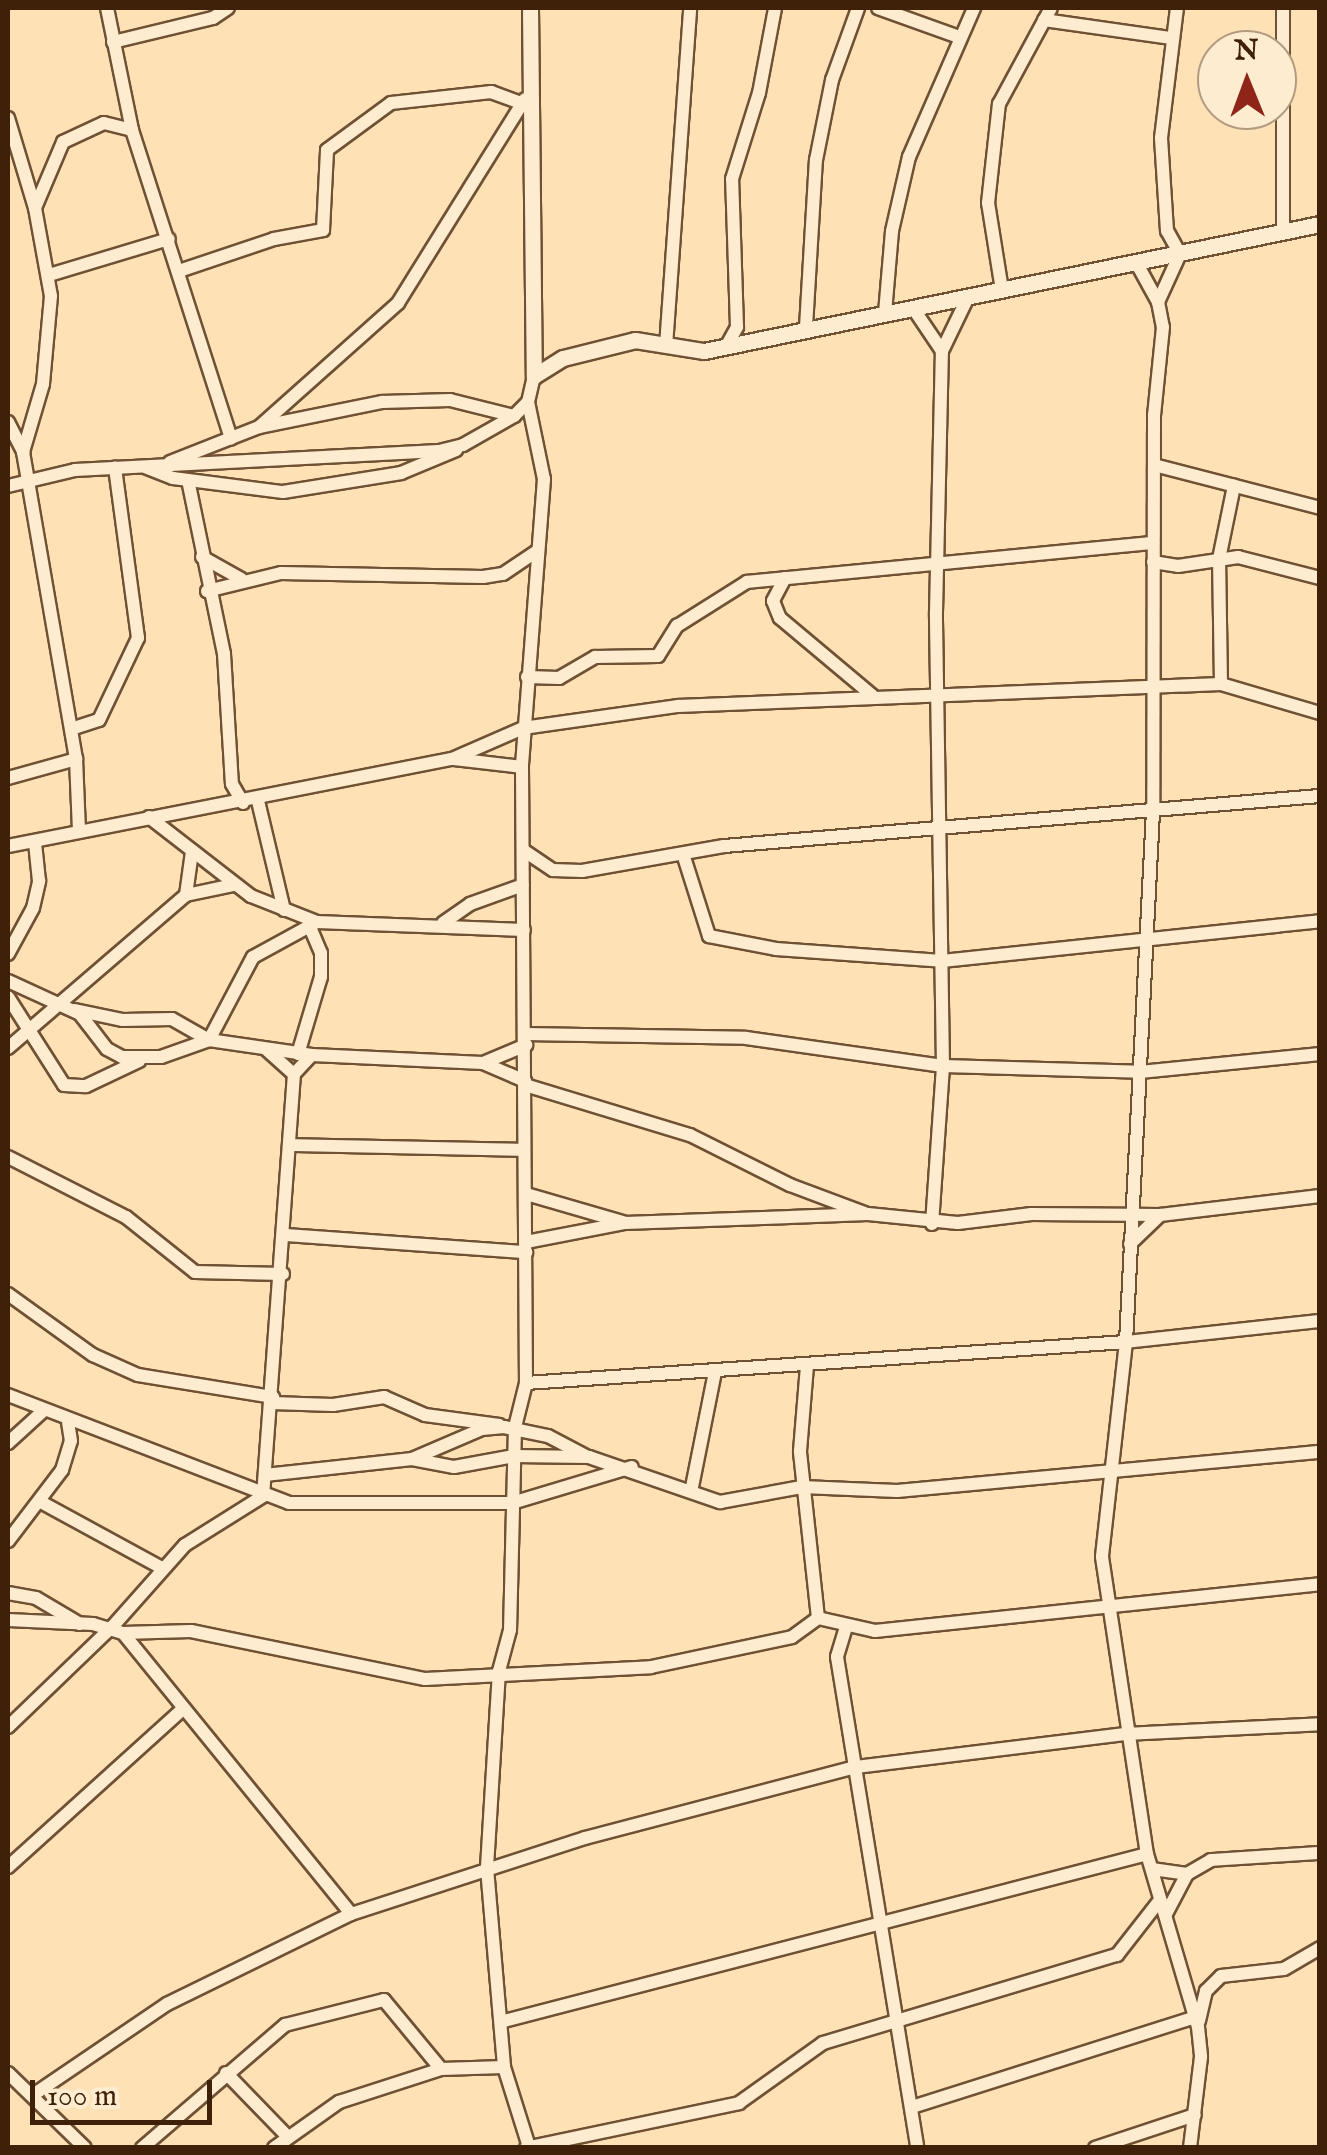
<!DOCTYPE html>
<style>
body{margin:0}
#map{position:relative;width:1327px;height:2155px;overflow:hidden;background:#fee2b6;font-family:"IM FELL English",serif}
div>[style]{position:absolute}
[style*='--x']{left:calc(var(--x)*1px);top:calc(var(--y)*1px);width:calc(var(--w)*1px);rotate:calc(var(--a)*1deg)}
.roads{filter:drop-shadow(2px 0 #6f5134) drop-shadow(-2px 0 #6f5134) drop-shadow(0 2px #6f5134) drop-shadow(0 -2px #6f5134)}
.minor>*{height:12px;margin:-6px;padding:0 6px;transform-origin:6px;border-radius:6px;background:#feecd0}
.tertiary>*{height:15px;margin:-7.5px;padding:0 7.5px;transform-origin:7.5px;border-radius:7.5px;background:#feecd0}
span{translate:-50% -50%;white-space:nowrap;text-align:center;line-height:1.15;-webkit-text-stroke:10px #feecd0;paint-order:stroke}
.frame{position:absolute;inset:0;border:10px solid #3f2109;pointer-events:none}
.north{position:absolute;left:1197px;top:30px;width:100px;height:100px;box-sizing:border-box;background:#feecd0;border:2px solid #b29b80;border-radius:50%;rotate:359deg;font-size:28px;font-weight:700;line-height:40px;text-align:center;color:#3f2109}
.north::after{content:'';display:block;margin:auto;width:35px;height:45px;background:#8f2418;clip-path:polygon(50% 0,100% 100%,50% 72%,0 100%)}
.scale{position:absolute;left:30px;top:2080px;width:182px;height:45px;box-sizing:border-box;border:5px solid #3f2109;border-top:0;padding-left:12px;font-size:30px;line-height:35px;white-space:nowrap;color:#3f2109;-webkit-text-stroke:8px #feecd0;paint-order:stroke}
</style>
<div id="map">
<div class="roads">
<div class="minor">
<div style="--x:107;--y:8;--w:125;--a:78.4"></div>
<div style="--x:132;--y:130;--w:324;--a:72.2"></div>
<div style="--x:878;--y:8;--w:86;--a:19.7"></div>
<div style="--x:1044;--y:20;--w:127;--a:8.1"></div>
<div style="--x:113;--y:42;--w:103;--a:-13.5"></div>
<div style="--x:213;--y:18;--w:18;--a:-34"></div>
<div style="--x:8;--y:118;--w:94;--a:73.3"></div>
<div style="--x:35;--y:208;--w:89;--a:79.7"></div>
<div style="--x:51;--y:296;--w:88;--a:95.2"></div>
<div style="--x:43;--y:384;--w:71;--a:106.4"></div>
<div style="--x:35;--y:208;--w:72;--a:-67"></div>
<div style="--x:63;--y:142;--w:45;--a:-24.9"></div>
<div style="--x:104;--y:123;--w:29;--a:14"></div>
<div style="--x:1283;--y:230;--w:222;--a:-90"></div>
<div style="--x:1136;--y:262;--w:46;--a:61.2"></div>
<div style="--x:1158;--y:302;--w:25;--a:79"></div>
<div style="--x:1163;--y:327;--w:88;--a:95.8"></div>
<div style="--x:1154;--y:415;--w:396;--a:90.1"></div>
<div style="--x:1153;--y:811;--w:532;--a:92.91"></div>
<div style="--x:1126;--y:1342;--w:216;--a:96.4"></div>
<div style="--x:1102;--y:1557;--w:300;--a:81.4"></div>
<div style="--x:1147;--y:1854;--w:180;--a:73.6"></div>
<div style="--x:1198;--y:2027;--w:30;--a:84"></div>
<div style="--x:1201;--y:2057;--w:92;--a:96.9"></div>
<div style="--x:179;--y:271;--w:100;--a:-18.6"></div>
<div style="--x:274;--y:239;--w:50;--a:-10.4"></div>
<div style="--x:323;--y:230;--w:80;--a:-87.1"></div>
<div style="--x:327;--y:150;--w:79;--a:-36.3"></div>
<div style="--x:391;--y:103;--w:101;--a:-6.3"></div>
<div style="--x:491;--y:92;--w:33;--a:20"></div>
<div style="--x:49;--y:275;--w:125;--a:-16.7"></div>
<div style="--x:1002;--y:290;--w:88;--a:-99.1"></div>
<div style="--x:988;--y:203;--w:100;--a:-83.7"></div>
<div style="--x:999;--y:104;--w:109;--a:-61.6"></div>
<div style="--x:1158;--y:302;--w:53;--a:-65.4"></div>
<div style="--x:1180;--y:254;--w:26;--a:-119"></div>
<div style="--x:1167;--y:231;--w:93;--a:-93.7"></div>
<div style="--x:1161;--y:138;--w:131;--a:-83"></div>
<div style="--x:913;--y:308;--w:52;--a:56"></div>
<div style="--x:885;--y:313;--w:82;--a:-85.1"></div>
<div style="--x:892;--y:231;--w:76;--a:-77.1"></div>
<div style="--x:909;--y:157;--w:163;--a:-66.4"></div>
<div style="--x:806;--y:327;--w:167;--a:-86.6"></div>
<div style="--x:816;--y:160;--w:82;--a:-78.7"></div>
<div style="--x:832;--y:80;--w:77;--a:-70.1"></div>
<div style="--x:666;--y:346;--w:339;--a:-85.9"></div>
<div style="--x:726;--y:347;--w:23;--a:-61"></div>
<div style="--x:737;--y:327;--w:148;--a:-91.9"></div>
<div style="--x:732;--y:179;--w:90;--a:-72.6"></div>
<div style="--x:759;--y:93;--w:86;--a:-79.3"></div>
<div style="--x:528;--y:402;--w:79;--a:78.3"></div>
<div style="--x:544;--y:479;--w:289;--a:94.4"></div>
<div style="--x:522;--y:767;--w:616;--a:89.63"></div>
<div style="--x:526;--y:1383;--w:45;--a:104"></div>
<div style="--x:515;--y:1427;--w:203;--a:91.4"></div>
<div style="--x:510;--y:1630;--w:42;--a:105"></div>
<div style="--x:499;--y:1671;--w:197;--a:93.5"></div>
<div style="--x:487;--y:1868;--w:200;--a:85.1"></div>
<div style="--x:504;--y:2067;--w:84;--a:72.6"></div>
<div style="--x:8;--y:422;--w:34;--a:63"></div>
<div style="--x:23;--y:452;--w:312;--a:80.2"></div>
<div style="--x:76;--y:759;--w:72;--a:87.6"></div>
<div style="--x:259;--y:427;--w:186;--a:-41.7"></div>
<div style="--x:398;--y:303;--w:240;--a:-58.1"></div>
<div style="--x:170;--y:462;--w:96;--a:-21.5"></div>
<div style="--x:259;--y:427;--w:126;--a:-11.5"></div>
<div style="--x:382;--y:402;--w:68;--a:-1.7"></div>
<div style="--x:450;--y:400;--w:66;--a:14"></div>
<div style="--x:1154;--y:465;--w:171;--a:14.5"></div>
<div style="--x:147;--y:468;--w:28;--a:21"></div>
<div style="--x:173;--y:478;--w:111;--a:7.3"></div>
<div style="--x:283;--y:492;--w:120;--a:-9.1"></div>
<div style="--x:401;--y:473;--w:60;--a:-22.7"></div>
<div style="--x:188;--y:480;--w:178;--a:78.3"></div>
<div style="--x:224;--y:654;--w:130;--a:86.5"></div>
<div style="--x:232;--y:784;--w:22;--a:60"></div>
<div style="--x:8;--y:486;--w:69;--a:-13.4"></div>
<div style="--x:75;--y:470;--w:364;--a:-3"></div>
<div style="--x:439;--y:451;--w:25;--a:-14"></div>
<div style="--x:463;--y:445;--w:59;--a:-29.6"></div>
<div style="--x:514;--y:416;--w:20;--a:-45"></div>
<div style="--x:528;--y:402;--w:27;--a:-77"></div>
<div style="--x:202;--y:557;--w:45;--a:29.4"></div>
<div style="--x:1153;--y:562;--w:25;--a:9"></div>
<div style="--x:1178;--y:566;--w:61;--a:-8.5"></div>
<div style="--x:1238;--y:557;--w:85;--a:14.4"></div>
<div style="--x:785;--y:578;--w:26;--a:118"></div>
<div style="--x:773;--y:601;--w:18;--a:68"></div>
<div style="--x:780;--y:618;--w:121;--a:40"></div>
<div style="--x:207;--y:591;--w:76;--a:-13.7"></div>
<div style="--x:281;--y:573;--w:202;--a:1.1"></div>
<div style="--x:483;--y:577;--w:20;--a:-9"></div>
<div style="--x:503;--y:574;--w:40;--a:-34"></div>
<div style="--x:527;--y:677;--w:32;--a:2"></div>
<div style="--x:559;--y:678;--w:42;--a:-30.3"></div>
<div style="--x:595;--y:657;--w:63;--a:-0.9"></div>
<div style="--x:658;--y:656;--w:36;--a:-58"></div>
<div style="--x:677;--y:626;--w:83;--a:-32.2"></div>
<div style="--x:747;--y:582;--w:408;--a:-5.5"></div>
<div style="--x:1221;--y:684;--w:125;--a:-90.9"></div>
<div style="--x:1219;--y:559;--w:75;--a:-78.4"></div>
<div style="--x:71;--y:729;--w:29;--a:-18"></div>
<div style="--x:99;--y:720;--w:91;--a:-64.6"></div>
<div style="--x:138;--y:638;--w:172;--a:-97.7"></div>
<div style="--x:454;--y:759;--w:68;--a:6.7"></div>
<div style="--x:8;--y:778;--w:71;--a:-15.6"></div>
<div style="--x:258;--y:801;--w:112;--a:76.6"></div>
<div style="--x:149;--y:817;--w:129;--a:37.8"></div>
<div style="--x:251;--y:896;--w:71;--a:21.5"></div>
<div style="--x:317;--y:922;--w:207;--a:2.2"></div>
<div style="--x:8;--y:846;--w:452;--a:-11.1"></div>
<div style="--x:452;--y:759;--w:77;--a:-23.6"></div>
<div style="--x:523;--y:728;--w:157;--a:-8.1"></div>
<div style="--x:678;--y:706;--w:543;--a:-2.32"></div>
<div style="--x:1221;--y:684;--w:103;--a:16.3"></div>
<div style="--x:523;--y:850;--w:36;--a:34"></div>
<div style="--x:553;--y:870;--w:29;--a:2"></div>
<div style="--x:582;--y:871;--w:144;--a:-10"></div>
<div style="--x:724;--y:846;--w:598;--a:-4.8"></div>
<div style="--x:684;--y:857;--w:83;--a:72.4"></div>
<div style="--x:709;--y:936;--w:68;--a:11"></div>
<div style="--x:776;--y:949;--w:166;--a:4.1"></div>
<div style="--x:942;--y:961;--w:380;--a:-6"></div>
<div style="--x:186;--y:895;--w:43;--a:-82.1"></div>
<div style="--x:443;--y:923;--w:33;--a:-35"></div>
<div style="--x:470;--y:904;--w:56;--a:-19.7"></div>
<div style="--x:8;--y:954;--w:52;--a:-61.5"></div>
<div style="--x:33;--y:908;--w:28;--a:-77"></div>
<div style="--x:39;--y:881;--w:37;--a:-96"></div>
<div style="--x:8;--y:981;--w:79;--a:24.6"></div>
<div style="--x:80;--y:1014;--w:44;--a:52.4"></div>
<div style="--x:107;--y:1049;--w:17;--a:28"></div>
<div style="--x:122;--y:1057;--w:39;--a:0"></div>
<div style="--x:161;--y:1057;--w:51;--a:-19.5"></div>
<div style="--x:209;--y:1040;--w:104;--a:8.3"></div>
<div style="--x:312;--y:1055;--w:171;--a:2.7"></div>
<div style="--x:483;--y:1063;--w:46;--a:23.2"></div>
<div style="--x:8;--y:997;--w:104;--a:57.5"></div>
<div style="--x:64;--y:1085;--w:22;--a:3"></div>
<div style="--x:86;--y:1086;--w:59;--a:-25.3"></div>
<div style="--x:75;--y:1010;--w:49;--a:11.8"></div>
<div style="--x:123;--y:1020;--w:49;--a:-1.2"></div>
<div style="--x:172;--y:1019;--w:43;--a:29.6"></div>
<div style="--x:525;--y:1034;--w:221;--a:1"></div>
<div style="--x:746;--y:1038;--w:199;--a:8.1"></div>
<div style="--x:943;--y:1066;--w:197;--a:1.7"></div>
<div style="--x:1140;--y:1072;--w:181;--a:-5.7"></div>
<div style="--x:209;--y:1040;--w:94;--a:-62.1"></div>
<div style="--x:253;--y:957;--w:73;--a:-28.7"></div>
<div style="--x:8;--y:1048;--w:235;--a:-40.7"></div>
<div style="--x:186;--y:895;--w:49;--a:-11.8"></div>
<div style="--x:267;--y:1050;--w:36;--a:42"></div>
<div style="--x:298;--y:1054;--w:80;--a:-73.4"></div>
<div style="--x:321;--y:977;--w:24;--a:-90"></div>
<div style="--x:321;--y:953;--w:30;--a:-113"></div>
<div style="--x:483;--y:1063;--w:47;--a:-22.7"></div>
<div style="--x:525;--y:1085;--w:172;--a:16.9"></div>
<div style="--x:690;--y:1135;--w:112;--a:26.6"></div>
<div style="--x:790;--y:1185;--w:80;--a:20.5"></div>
<div style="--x:289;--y:1145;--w:235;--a:1.2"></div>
<div style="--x:8;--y:1157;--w:132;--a:27"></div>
<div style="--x:126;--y:1217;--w:88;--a:38.6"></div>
<div style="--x:195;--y:1272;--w:88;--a:1.3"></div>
<div style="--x:526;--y:1194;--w:101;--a:16.1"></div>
<div style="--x:932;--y:1224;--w:158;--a:-86"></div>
<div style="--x:943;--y:1066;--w:454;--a:-90.9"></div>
<div style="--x:936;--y:612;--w:261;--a:-88.7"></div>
<div style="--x:942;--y:351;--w:60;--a:-64.3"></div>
<div style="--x:286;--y:1235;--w:241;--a:4.1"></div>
<div style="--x:526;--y:1242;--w:101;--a:-10.9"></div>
<div style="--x:625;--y:1223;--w:243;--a:-2.1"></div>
<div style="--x:868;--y:1214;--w:90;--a:5.7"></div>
<div style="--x:958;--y:1223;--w:74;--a:-7"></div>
<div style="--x:1031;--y:1214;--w:129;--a:0.4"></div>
<div style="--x:1160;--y:1215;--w:161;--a:-6.8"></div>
<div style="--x:1130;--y:1244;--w:42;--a:-44"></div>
<div style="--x:8;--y:1294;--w:105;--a:35.7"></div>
<div style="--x:93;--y:1355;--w:49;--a:24"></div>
<div style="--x:138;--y:1375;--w:137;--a:9.3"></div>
<div style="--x:526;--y:1383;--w:601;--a:-3.91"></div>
<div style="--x:1126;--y:1342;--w:195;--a:-6.2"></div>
<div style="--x:8;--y:1395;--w:301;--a:21"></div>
<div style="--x:289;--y:1503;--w:223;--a:0"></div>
<div style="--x:512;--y:1503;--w:125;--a:-16.7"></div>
<div style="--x:272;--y:1403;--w:61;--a:1.9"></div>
<div style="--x:333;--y:1405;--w:52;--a:-8.9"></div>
<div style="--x:384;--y:1397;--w:45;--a:23.7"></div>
<div style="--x:425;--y:1415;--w:75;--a:7.7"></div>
<div style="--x:8;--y:1443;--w:47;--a:-42.4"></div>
<div style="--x:412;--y:1459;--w:43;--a:10.8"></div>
<div style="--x:454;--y:1467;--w:61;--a:-10.4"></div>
<div style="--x:514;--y:1456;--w:75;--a:0.8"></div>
<div style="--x:589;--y:1457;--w:139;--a:19"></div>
<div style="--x:720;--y:1502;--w:83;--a:-10.4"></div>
<div style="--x:802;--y:1487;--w:95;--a:2.4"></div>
<div style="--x:897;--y:1491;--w:425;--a:-5.3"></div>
<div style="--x:265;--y:1475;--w:148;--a:-6.2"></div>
<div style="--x:412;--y:1459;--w:76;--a:-23.2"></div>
<div style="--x:482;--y:1429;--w:22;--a:-5"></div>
<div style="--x:504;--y:1427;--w:45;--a:11.6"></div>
<div style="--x:548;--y:1436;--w:43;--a:27.8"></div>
<div style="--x:692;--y:1487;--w:117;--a:-78.7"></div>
<div style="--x:263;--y:1496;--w:423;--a:-85.8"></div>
<div style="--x:294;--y:1074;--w:26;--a:-47"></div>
<div style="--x:39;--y:1501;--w:140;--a:28.6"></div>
<div style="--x:8;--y:1541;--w:89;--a:-52.7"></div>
<div style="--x:62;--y:1470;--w:30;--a:-73"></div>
<div style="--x:71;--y:1441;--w:18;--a:-99"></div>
<div style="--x:8;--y:1593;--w:28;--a:10"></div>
<div style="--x:36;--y:1598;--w:51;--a:30.6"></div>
<div style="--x:818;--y:1618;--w:58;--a:12.8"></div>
<div style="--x:875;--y:1631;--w:447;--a:-6"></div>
<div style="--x:8;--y:1620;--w:85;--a:2.7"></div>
<div style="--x:93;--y:1624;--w:31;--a:17"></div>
<div style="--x:123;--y:1633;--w:362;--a:50.9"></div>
<div style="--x:846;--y:1627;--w:31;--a:107"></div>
<div style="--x:837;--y:1657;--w:497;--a:80.7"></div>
<div style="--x:123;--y:1633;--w:68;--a:-1.7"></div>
<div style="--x:191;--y:1631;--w:239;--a:11.6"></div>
<div style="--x:425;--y:1679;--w:226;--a:-3"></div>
<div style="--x:651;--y:1667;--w:144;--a:-12"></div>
<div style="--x:792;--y:1637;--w:32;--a:-36"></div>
<div style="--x:818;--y:1618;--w:168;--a:-96.2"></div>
<div style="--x:800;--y:1451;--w:85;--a:-85.3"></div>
<div style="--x:8;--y:1727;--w:146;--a:-43.9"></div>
<div style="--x:113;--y:1626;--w:108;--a:-48.4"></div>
<div style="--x:185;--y:1545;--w:92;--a:-32.1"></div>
<div style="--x:8;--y:1867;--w:236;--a:-42.1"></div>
<div style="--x:1152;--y:1869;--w:35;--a:8"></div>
<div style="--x:1166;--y:1914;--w:45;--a:-62.3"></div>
<div style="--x:1187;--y:1874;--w:28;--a:-30"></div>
<div style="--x:1211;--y:1860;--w:109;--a:-3.7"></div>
<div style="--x:504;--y:2021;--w:664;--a:-14.56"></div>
<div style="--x:1199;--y:2021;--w:31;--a:-77"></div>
<div style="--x:1206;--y:1991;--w:21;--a:-45"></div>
<div style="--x:1221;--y:1976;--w:63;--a:-6.3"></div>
<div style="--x:1284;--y:1969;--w:42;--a:-30.3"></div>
<div style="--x:8;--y:2073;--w:107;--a:44.2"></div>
<div style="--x:226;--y:2073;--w:89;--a:45.9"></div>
<div style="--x:33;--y:2095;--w:162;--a:-34.2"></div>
<div style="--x:167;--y:2004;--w:205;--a:-26.1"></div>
<div style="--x:351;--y:1914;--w:246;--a:-18"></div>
<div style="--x:585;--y:1838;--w:280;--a:-14.7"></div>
<div style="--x:856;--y:1767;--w:271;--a:-7"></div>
<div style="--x:1125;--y:1734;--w:195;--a:-2.9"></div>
<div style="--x:912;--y:2107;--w:298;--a:-17.6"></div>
<div style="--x:142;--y:2148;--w:189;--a:-40.7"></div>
<div style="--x:285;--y:2025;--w:102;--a:-14.2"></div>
<div style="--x:384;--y:2000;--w:89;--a:50.4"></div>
<div style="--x:274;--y:2148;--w:80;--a:-35.3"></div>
<div style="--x:339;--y:2102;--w:107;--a:-17.9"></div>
<div style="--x:441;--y:2069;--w:63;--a:-1.8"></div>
<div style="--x:526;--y:2148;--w:218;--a:-11.9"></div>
<div style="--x:739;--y:2103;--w:103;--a:-35.5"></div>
<div style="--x:823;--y:2043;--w:307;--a:-16.7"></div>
<div style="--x:1117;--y:1955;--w:70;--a:-52"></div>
<div style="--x:1095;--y:2148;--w:105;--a:-18.3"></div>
</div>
<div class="tertiary">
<div style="--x:530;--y:8;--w:368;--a:89.4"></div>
<div style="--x:534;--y:376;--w:34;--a:-32"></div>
<div style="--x:563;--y:358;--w:74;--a:-14"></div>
<div style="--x:635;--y:340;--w:70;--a:9.1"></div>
<div style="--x:704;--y:351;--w:629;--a:-11.65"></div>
</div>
</div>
<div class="frame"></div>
<div class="north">N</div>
<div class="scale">100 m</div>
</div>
